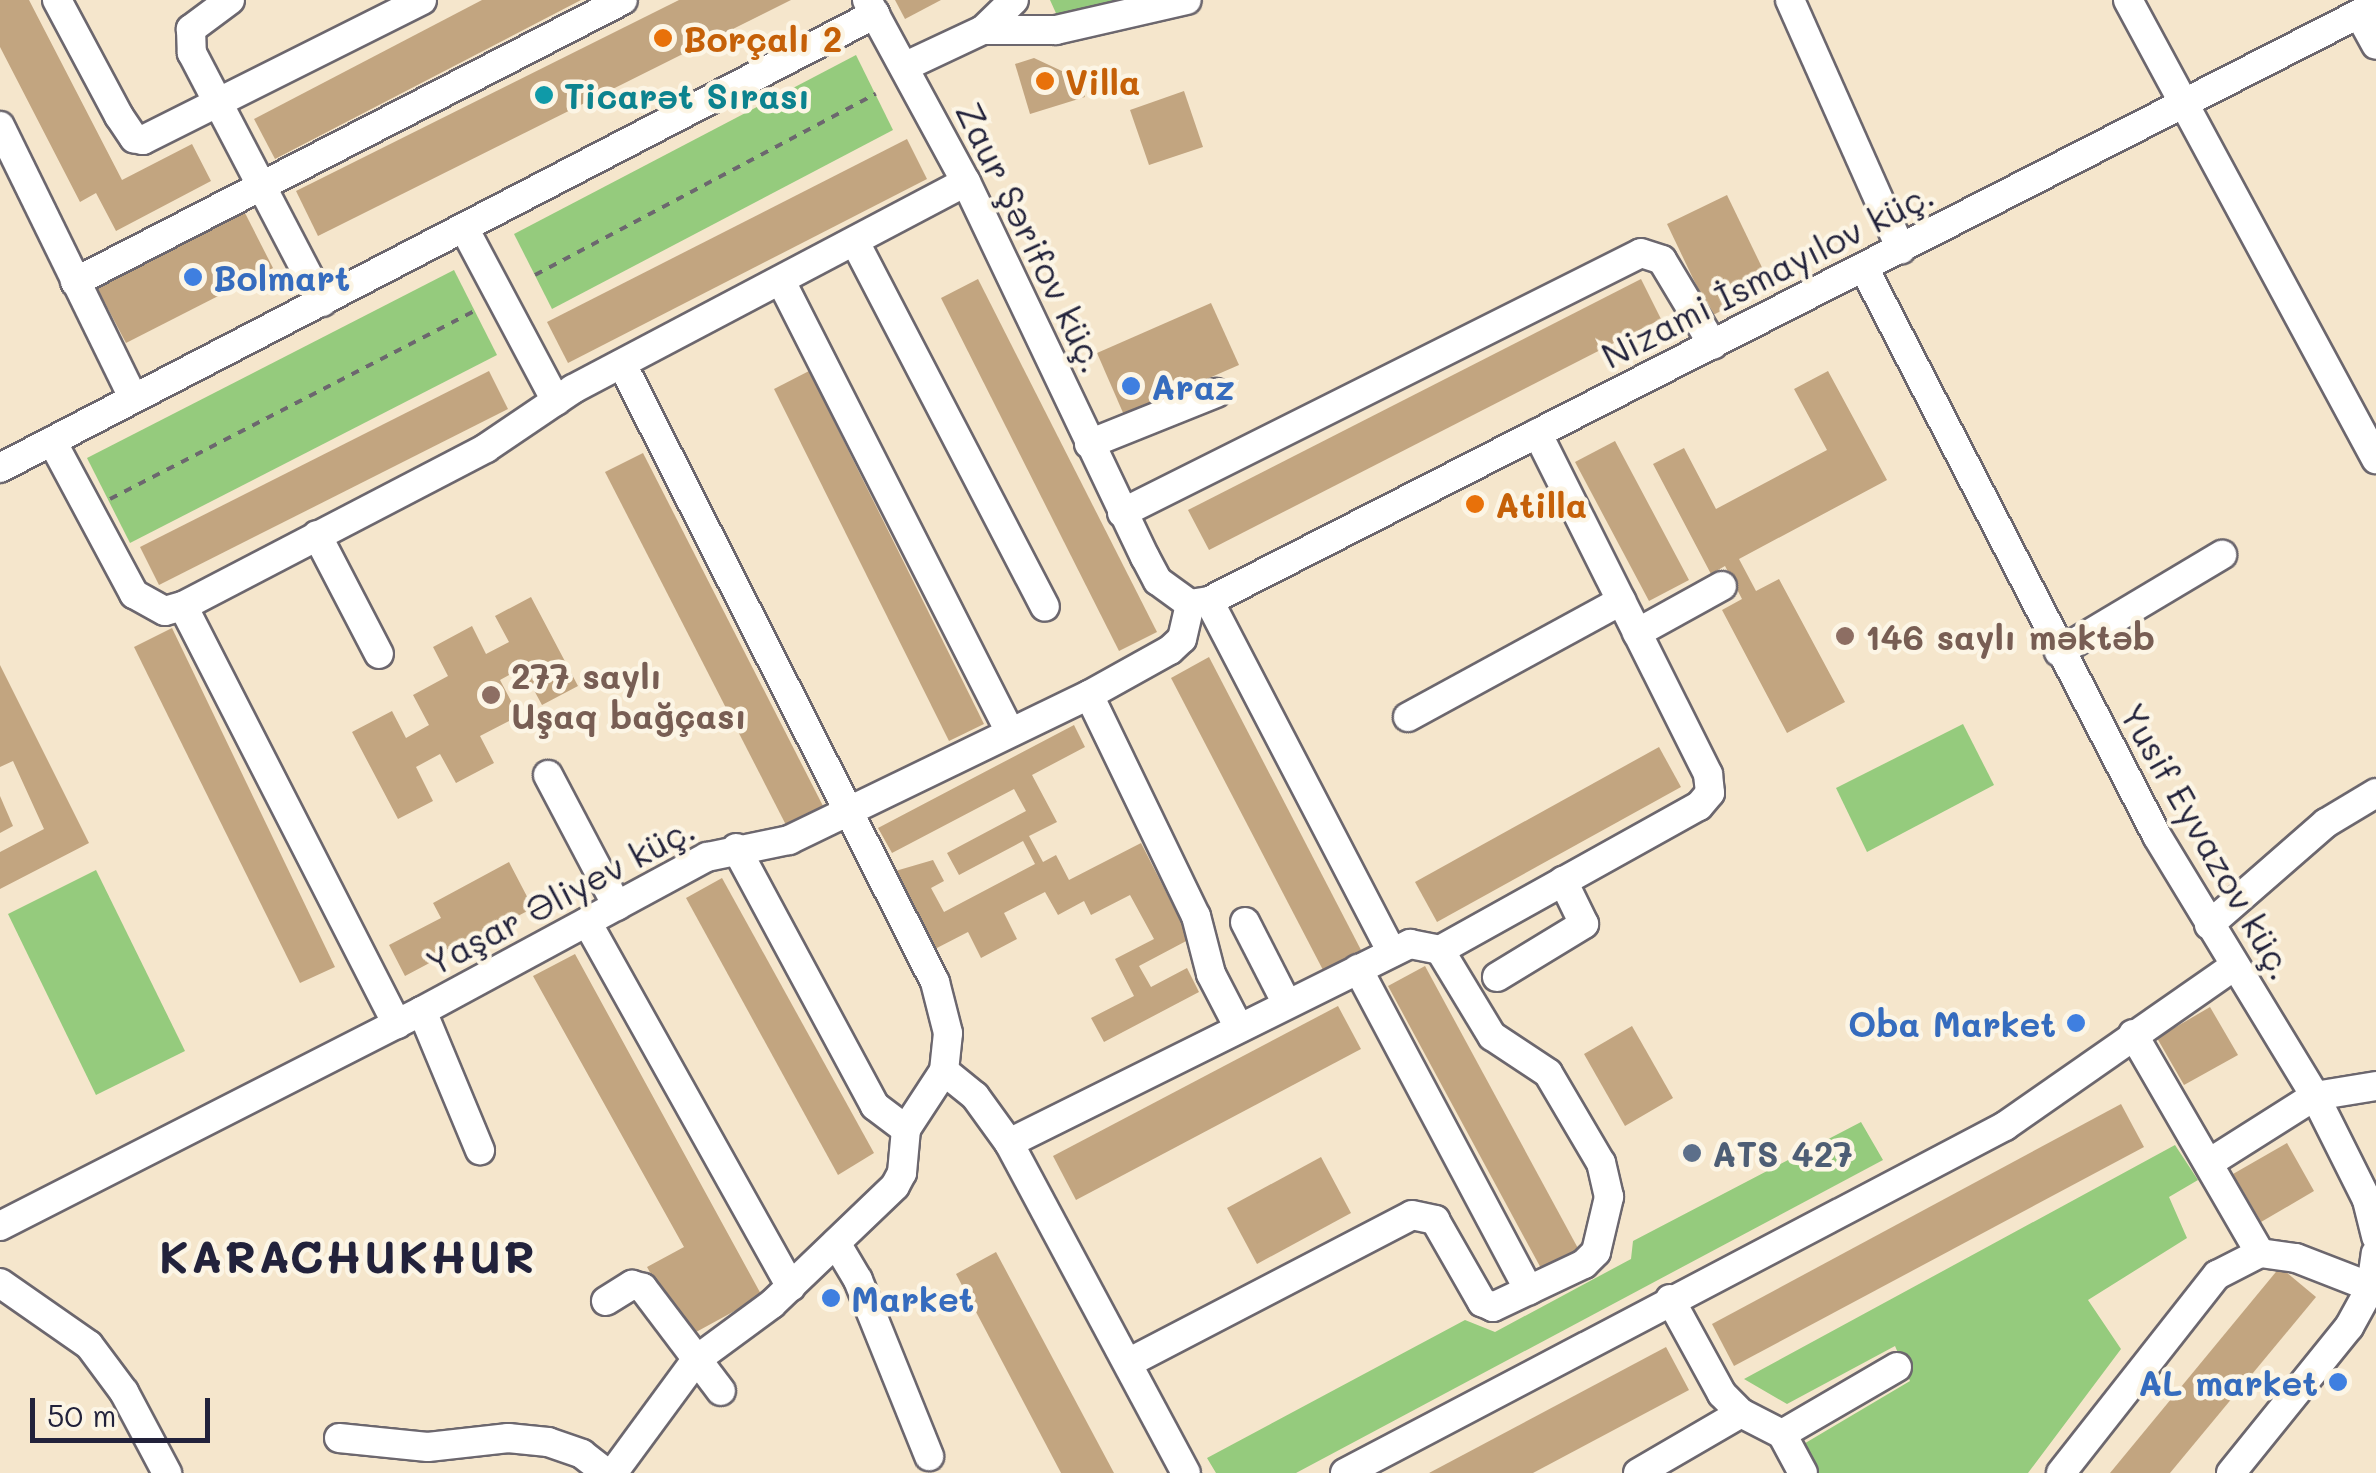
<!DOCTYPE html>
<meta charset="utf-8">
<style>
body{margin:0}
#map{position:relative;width:2376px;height:1473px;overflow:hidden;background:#f5e6cc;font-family:Mali,sans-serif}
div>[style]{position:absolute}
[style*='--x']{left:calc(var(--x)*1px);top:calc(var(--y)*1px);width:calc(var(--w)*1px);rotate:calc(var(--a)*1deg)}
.green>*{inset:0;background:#95cb7d}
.building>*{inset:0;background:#c2a580}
.path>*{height:4px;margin-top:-2px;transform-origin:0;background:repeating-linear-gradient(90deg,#6c676e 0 8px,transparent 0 16px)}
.roads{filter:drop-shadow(2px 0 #6c676e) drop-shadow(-2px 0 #6c676e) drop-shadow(0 2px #6c676e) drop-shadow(0 -2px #6c676e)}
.minor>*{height:28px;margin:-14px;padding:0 14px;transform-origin:14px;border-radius:14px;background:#fff}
.dots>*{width:28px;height:28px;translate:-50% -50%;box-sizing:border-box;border:5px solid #fcf5e5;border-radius:50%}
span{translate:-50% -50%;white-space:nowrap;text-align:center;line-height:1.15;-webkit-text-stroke:9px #fcf5e5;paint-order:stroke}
.food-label{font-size:35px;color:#c56008;font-weight:700}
.left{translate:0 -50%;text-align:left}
.culture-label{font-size:35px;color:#0d838f;font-weight:700}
.street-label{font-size:35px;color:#22223b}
.shop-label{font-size:35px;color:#366cbe;font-weight:700}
.right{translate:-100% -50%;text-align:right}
.education-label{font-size:35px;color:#785e54;font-weight:700}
.service-label{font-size:35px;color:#4e5e75;font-weight:700}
.district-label{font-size:45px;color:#22223b;font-weight:700;letter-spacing:2.5px}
.scale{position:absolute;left:30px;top:1398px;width:180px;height:45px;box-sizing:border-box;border:5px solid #22223b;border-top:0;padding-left:12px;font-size:30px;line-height:35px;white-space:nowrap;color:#22223b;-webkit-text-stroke:8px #fcf5e5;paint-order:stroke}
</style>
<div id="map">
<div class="green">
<div style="clip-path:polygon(1050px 0,1149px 0,1060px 22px)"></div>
<div style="clip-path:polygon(856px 55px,893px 130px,552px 309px,514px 234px)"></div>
<div style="clip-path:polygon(454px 270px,497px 355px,130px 543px,87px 458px)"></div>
<div style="clip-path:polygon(1963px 724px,1994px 785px,1867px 852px,1836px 788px)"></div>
<div style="clip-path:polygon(96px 870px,185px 1051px,96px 1095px,8px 914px)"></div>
<div style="clip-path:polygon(1861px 1122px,1883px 1160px,1296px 1473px,1216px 1473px,1207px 1458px,1465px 1320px,1495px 1332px,1631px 1259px,1633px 1241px)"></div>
<div style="clip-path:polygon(2175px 1145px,2198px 1180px,2169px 1197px,2187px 1238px,2088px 1300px,2121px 1349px,2028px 1473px,1817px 1473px,1802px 1445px,1910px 1381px,1895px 1346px,1787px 1404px,1744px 1379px)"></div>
</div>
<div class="building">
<div style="clip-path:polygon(0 0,29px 0,122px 180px,192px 144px,211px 181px,116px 231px,96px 193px,80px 202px,0 47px)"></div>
<div style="clip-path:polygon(482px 0,581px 0,275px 159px,254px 119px)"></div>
<div style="clip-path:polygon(679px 0,791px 0,318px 236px,296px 191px)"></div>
<div style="clip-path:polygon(895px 0,941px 0,905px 19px)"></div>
<div style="clip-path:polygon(1034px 58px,1079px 79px,1085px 97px,1030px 114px,1015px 64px)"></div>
<div style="clip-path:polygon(1184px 91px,1203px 147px,1149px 165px,1130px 110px)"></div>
<div style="clip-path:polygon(907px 139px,927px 179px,568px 363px,547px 322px)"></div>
<div style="clip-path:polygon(1727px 195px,1771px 286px,1711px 316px,1667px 224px)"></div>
<div style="clip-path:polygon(245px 213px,273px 268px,126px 343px,97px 288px)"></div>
<div style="clip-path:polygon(978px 279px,1157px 632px,1119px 651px,941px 298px)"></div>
<div style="clip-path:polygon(1641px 279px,1661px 319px,1209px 550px,1188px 510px)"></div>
<div style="clip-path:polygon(1211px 303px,1239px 365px,1124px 415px,1097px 353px)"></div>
<div style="clip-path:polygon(489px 371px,508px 409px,159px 585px,140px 547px)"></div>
<div style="clip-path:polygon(809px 371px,984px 724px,949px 741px,774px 389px)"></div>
<div style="clip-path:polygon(1828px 371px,1887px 480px,1739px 559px,1756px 591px,1779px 579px,1845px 702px,1787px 733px,1722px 610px,1742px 599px,1725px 566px,1711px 574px,1653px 464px,1684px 448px,1716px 509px,1827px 450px,1794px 389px)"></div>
<div style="clip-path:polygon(1615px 441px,1689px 580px,1649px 601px,1575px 462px)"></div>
<div style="clip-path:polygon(643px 453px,823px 806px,786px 825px,605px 472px)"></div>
<div style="clip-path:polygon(531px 597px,578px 686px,542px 705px,522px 668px,500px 680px,519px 716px,480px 736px,494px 763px,456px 783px,440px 754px,416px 767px,433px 801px,398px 819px,352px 732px,392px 711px,406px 738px,429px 725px,413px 695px,448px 676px,433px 647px,472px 626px,486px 654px,509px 642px,495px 616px)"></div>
<div style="clip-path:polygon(172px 628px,335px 967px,300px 983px,134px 647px)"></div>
<div style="clip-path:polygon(1209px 657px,1361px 950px,1323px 970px,1171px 678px)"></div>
<div style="clip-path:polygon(0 665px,89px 843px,0 889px,0 852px,44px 829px,13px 761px,0 767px)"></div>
<div style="clip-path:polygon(1074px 725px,1085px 747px,1032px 775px,1057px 822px,1029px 836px,1043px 862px,1056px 855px,1069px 880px,1141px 843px,1190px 939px,1139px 966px,1151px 987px,1187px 968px,1199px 992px,1104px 1042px,1091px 1018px,1134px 996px,1115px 959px,1154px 939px,1130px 895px,1091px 915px,1084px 901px,1058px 915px,1045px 892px,1004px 913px,1017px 939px,981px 958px,968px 932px,933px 950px,892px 872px,933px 860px,944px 881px,931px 888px,944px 912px,1035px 864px,1023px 841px,959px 875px,947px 853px,1026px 811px,1014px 789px,892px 853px,878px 828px)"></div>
<div style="clip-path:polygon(1659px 747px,1681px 787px,1437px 922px,1415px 882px)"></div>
<div style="clip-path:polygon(0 796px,13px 826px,0 833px)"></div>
<div style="clip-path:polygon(509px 862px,533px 908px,405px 976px,389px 945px,441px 918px,433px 903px)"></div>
<div style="clip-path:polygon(722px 878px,874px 1153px,838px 1175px,686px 898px)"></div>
<div style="clip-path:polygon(575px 954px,762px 1296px,687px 1337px,647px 1267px,684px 1247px,533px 976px)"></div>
<div style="clip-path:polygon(1425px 966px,1580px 1252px,1543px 1272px,1388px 986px)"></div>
<div style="clip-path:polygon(1338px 1006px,1361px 1049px,1076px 1200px,1053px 1156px)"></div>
<div style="clip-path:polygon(2210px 1007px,2238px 1055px,2184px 1085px,2157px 1038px)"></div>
<div style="clip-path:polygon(1632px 1026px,1673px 1098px,1625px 1126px,1584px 1054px)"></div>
<div style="clip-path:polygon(2121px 1104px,2144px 1147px,1734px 1366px,1712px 1324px)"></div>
<div style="clip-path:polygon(2287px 1143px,2314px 1191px,2261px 1222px,2233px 1174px)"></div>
<div style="clip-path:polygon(1321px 1157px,1351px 1213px,1257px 1264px,1227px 1208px)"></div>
<div style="clip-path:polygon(996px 1252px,1114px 1473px,1061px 1473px,956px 1274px)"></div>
<div style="clip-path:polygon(2280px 1267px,2316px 1297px,2170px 1473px,2110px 1473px)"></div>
<div style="clip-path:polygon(1666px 1347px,1689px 1390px,1533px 1473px,1429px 1473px)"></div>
</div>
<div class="path">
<div style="--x:535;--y:275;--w:386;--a:-28"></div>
<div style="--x:110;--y:499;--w:410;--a:-27.3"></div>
</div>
<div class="roads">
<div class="minor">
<div style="--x:57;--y:0;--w:132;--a:61.9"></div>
<div style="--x:119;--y:116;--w:27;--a:56"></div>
<div style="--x:134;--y:138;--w:9;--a:13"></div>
<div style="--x:143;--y:140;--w:312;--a:-26.6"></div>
<div style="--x:230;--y:0;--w:49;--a:143.4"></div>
<div style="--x:191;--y:29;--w:24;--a:88"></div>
<div style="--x:192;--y:53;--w:281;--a:62.4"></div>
<div style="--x:867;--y:0;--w:207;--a:61.5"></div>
<div style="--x:966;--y:182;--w:416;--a:64.5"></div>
<div style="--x:1145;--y:557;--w:27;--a:62"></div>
<div style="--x:1158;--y:581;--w:39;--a:36"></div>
<div style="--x:1790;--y:0;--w:273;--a:66"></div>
<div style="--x:2128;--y:0;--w:522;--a:61.62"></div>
<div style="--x:2359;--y:14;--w:35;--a:61"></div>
<div style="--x:983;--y:30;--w:43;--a:-44.1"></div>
<div style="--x:906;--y:66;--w:85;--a:-25.1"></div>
<div style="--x:983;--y:30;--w:73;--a:0"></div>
<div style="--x:1056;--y:30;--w:134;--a:-12.9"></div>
<div style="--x:0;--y:126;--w:303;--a:63.9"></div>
<div style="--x:464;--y:228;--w:196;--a:62"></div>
<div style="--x:855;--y:242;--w:411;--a:62.5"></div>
<div style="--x:1864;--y:268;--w:639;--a:62.71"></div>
<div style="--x:2157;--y:836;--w:304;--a:58.7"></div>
<div style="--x:2315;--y:1096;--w:116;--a:63.4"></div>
<div style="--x:2367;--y:1200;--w:38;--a:76"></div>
<div style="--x:781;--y:281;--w:506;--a:63.08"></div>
<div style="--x:75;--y:282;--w:616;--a:-27.23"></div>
<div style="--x:52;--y:441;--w:174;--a:61.8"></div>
<div style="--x:134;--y:594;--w:35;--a:29"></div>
<div style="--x:165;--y:611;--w:19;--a:-16"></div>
<div style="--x:183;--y:606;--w:470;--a:62.9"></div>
<div style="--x:1089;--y:444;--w:137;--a:-21.9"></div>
<div style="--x:0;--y:468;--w:986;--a:-27.42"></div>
<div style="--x:1122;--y:513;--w:580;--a:-26.61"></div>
<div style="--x:1641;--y:253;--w:22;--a:18"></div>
<div style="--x:1662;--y:260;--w:99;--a:59"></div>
<div style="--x:317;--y:535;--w:134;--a:62.5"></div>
<div style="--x:1209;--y:601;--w:396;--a:62.5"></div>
<div style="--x:1190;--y:604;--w:19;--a:-9"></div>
<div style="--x:1209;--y:601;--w:1310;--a:-27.05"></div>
<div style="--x:183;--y:606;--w:342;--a:-27.5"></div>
<div style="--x:486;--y:448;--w:105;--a:-34.1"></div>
<div style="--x:573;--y:389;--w:444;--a:-27.8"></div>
<div style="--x:1637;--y:633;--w:97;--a:-28.9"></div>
<div style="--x:2059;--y:652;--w:190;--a:-30.8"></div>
<div style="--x:1089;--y:695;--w:246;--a:64.2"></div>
<div style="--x:1196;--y:916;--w:60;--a:75.5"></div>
<div style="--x:1211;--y:974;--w:61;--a:62.6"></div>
<div style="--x:1408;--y:717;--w:243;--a:-28.6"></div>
<div style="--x:548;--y:775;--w:148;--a:62.2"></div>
<div style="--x:736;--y:848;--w:293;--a:61.7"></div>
<div style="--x:875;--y:1106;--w:39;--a:37"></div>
<div style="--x:587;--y:922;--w:418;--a:60.8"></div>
<div style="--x:1245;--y:922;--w:92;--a:62.9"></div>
<div style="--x:2209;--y:925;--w:155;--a:-41.1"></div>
<div style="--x:2326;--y:823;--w:58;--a:-31"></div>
<div style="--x:1358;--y:969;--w:364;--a:62"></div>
<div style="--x:1497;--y:977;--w:102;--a:-31.3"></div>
<div style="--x:1584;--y:924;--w:48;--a:-116"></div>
<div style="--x:422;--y:1011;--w:151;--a:67.4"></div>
<div style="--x:2133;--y:1034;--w:253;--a:59.9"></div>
<div style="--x:944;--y:1071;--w:40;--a:39"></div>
<div style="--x:975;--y:1096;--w:58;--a:54.1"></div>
<div style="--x:1009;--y:1143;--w:374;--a:61.8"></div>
<div style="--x:1009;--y:1143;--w:448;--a:-26.4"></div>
<div style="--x:1410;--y:944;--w:31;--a:11"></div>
<div style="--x:1440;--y:950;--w:296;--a:-29.1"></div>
<div style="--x:1699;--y:806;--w:17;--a:-50"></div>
<div style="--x:1710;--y:793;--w:19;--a:-96"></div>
<div style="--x:1708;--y:774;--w:381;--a:-116.6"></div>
<div style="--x:2209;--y:1163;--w:125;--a:-32.3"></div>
<div style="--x:2315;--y:1096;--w:62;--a:-9.3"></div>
<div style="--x:0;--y:1226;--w:474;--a:-27"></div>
<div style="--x:422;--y:1011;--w:324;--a:-28.4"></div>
<div style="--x:707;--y:857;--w:84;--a:-11.7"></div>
<div style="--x:789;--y:840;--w:333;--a:-25.8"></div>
<div style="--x:1089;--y:695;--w:93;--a:-29.1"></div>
<div style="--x:1170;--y:650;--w:16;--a:-43"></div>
<div style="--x:1182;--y:639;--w:36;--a:-77"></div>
<div style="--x:836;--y:1243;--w:43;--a:59.3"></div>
<div style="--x:858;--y:1280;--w:190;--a:68"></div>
<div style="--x:0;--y:1283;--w:108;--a:34.9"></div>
<div style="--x:89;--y:1345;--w:59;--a:53.3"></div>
<div style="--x:124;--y:1392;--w:92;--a:62"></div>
<div style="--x:1670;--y:1299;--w:108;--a:61.3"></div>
<div style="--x:1722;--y:1394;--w:27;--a:45"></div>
<div style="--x:1741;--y:1413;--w:46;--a:27.1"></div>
<div style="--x:1782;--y:1434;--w:44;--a:61.7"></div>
<div style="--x:606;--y:1301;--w:31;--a:-32"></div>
<div style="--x:632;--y:1285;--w:11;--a:15"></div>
<div style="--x:643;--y:1288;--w:129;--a:52.9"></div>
<div style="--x:1128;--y:1363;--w:320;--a:-27.5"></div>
<div style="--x:1412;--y:1215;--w:24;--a:12"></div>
<div style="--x:1435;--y:1220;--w:95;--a:60.2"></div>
<div style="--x:1482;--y:1302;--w:12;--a:24"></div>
<div style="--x:1493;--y:1307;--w:101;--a:-25.3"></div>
<div style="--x:1584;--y:1264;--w:17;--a:-45"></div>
<div style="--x:1596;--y:1252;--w:57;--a:-76.7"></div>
<div style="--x:1609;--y:1197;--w:35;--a:-103"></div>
<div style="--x:1601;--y:1163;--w:104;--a:-120.5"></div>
<div style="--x:1548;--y:1073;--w:67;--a:-146.5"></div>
<div style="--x:1492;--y:1036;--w:100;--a:-121.2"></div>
<div style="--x:1782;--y:1434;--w:133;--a:-30.2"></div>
<div style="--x:339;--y:1438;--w:89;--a:5.8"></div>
<div style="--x:428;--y:1447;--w:81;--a:-6.4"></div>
<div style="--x:508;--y:1438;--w:40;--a:5.7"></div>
<div style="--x:548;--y:1442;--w:36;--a:19"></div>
<div style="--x:582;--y:1454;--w:31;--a:38"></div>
<div style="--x:613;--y:1473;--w:140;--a:-53.7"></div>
<div style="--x:696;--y:1360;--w:94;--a:-36.4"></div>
<div style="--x:772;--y:1304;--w:170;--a:-43.8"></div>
<div style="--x:895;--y:1186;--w:15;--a:-62"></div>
<div style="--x:902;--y:1173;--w:44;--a:-84.8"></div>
<div style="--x:906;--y:1129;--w:69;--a:-56.8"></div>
<div style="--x:944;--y:1071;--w:38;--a:-84"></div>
<div style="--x:948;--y:1033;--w:53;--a:-104.3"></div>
<div style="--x:935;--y:982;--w:693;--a:-116.86"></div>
<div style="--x:1345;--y:1473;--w:746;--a:-27.73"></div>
<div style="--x:2005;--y:1126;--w:279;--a:-34.9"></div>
<div style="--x:1638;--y:1473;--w:119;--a:-30.2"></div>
<div style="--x:2061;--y:1473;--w:252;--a:-51.8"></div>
<div style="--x:2217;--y:1275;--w:48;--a:-27.1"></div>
<div style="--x:2260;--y:1253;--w:36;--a:8"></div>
<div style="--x:2296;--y:1258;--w:86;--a:21.2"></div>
<div style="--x:2231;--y:1473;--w:188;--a:-51.1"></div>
<div style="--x:2349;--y:1327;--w:46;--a:-61.2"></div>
<div style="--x:2371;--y:1287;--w:34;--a:-82"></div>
</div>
</div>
<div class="dots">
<div style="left:663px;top:38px;background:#e8710a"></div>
<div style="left:1045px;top:81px;background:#e8710a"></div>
<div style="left:544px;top:95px;background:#0f9aa8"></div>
<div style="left:193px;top:277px;background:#3f7fe0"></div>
<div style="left:1131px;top:386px;background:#3f7fe0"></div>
<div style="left:1475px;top:504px;background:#e8710a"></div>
<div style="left:1845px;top:636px;background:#8d6e63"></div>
<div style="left:491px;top:695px;background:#8d6e63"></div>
<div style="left:2076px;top:1023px;background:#3f7fe0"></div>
<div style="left:1692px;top:1153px;background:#5c6f8a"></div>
<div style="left:831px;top:1298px;background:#3f7fe0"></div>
<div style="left:2338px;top:1382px;background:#3f7fe0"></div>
</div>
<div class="food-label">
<span class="left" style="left:683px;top:38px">Borçalı 2</span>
<span class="left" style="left:1065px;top:81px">Villa</span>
<span class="left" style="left:1495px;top:504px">Atilla</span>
</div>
<div class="culture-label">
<span class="left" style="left:564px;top:95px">Ticarət Sırası</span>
</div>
<div class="street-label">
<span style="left:1032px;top:237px;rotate:64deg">Zaur Şərifov küç.</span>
<span style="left:1767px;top:274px;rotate:-27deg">Nizami İsmayılov küç.</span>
<span style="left:2208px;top:841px;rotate:60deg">Yusif Eyvazov küç.</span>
<span style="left:560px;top:895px;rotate:-28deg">Yaşar Əliyev küç.</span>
</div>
<div class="shop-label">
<span class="left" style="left:213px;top:277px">Bolmart</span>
<span class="left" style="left:1151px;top:386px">Araz</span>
<span class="right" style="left:2056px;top:1023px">Oba Market</span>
<span class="left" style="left:851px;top:1298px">Market</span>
<span class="right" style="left:2318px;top:1382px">AL market</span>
</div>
<div class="education-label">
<span class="left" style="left:1865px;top:636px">146 saylı məktəb</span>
<span class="left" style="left:511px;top:695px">277 saylı<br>Uşaq bağçası</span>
</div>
<div class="service-label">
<span class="left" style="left:1712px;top:1153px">ATS 427</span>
</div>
<div class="district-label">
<span style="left:348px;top:1256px">KARACHUKHUR</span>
</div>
<div class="scale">50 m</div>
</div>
